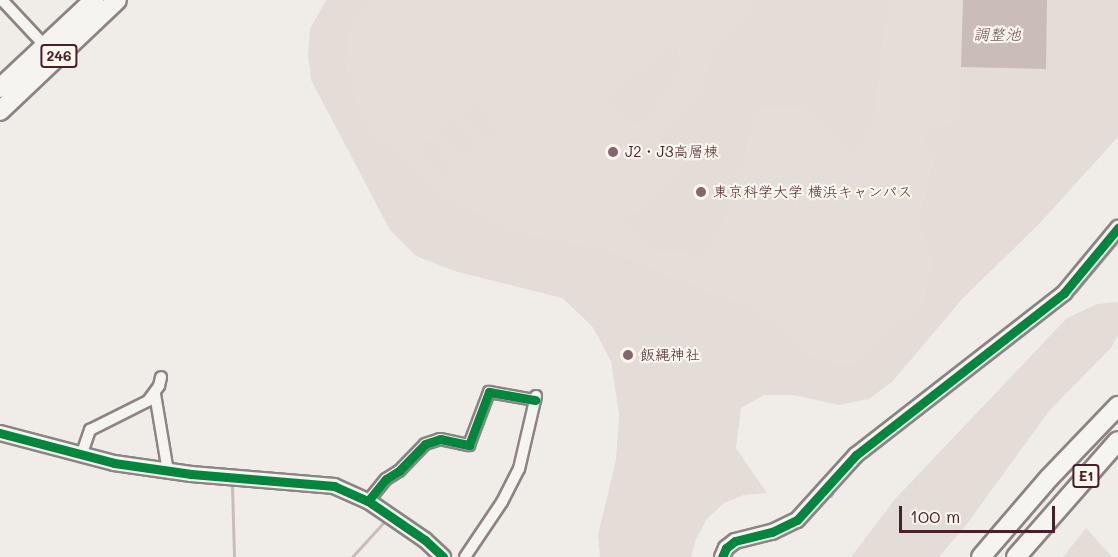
<!DOCTYPE html>
<meta charset="utf-8">
<style>
body{margin:0}
#map{position:relative;width:1118px;height:557px;overflow:hidden;background:#f0ede8;font-family:Mali,"Klee One",sans-serif}
div>[style]{position:absolute}
[style*='--x']{left:calc(var(--x)*1px);top:calc(var(--y)*1px);width:calc(var(--w)*1px);rotate:calc(var(--a)*1deg)}
.built>*{inset:0;background:#e5ddd7}
.green>*{inset:0;background:#e4ddd7}
.water>*{inset:0;background:#cabcb9}
.stream>*{height:3px;margin:-1.5px;padding:0 1.5px;transform-origin:1.5px;border-radius:1.5px;background:#cabcb9}
.roads{filter:drop-shadow(2px 0 #8d8383) drop-shadow(-2px 0 #8d8383) drop-shadow(0 2px #8d8383) drop-shadow(0 -2px #8d8383)}
.street>*{height:10px;margin:-5px;padding:0 5px;transform-origin:5px;border-radius:5px;background:#f5f4f0}
.secondary>*{height:14px;margin:-7px;padding:0 7px;transform-origin:7px;border-radius:7px;background:#f5f4f0}
.highway>*{height:18px;margin:-9px;padding:0 9px;transform-origin:9px;border-radius:9px;background:#f5f4f0}
.cycleway>*{height:9px;margin:-4.5px;padding:0 4.5px;transform-origin:4.5px;border-radius:4.5px;background:#00873e}
.dots>*{width:16px;height:16px;translate:-50% -50%;box-sizing:border-box;border:3px solid #fbf7ec;border-radius:50%}
span{translate:-50% -50%;white-space:nowrap;text-align:center;line-height:1.15;-webkit-text-stroke:4.5px #fbf7ec;paint-order:stroke}
.shield-label span{padding:2px 4px;background:#fbf7ec;border:2px solid;border-radius:4px;-webkit-text-stroke-width:0}
.shield-label{font-size:14px;color:#4a1f2b;font-weight:700}
.poi-label{font-size:15px;color:#4a1f2b}
.left{translate:0 -50%;text-align:left}
.water-label{font-size:16px;color:#714f56;font-style:italic}
.scale{position:absolute;left:899px;top:506px;width:156px;height:27px;box-sizing:border-box;border:3px solid #4a1f2b;border-top:0;padding-left:8px;font-size:18px;line-height:21px;white-space:nowrap;color:#4a1f2b;-webkit-text-stroke:4px #fbf7ec;paint-order:stroke}
</style>
<div id="map">
<div class="built">
<div style="clip-path:polygon(333px 0,1050px 0,1052px 80px,932px 308px,852px 368px,826px 366px,522px 239px,348px 144px)"></div>
</div>
<div class="green">
<div style="clip-path:polygon(326px 0,375px 0,350px 18px,346px 64px,358px 108px,376px 137px,399px 154px,426px 185px,509px 231px,603px 249px,761px 312px,799px 349px,822px 362px,853px 365px,923px 302px,933px 262px,919px 221px,934px 161px,922px 133px,963px 118px,960px 70px,1042px 73px,1051px 48px,1047px 0,1118px 0,1118px 137px,1040px 223px,963px 298px,893px 381px,869px 399px,839px 405px,793px 395px,764px 395px,741px 408px,736px 448px,767px 493px,744px 495px,724px 503px,707px 519px,696px 539px,691px 557px,600px 557px,598px 535px,616px 460px,619px 415px,611px 361px,592px 326px,562px 298px,454px 271px,416px 256px,390px 230px,311px 80px,308px 55px,310px 29px)"></div>
<div style="clip-path:polygon(758px 0,888px 0,872px 126px,854px 153px,809px 106px,754px 108px,745px 156px,735px 179px,723px 224px,705px 255px,657px 250px,620px 223px,647px 204px,688px 160px,657px 137px,700px 99px,713px 54px)"></div>
<div style="clip-path:polygon(670px 45px,675px 46px,678px 53px,677px 75px,646px 120px,635px 126px,609px 99px,610px 93px,665px 52px)"></div>
<div style="clip-path:polygon(477px 103px,499px 132px,485px 142px,463px 113px)"></div>
<div style="clip-path:polygon(454px 120px,476px 149px,462px 160px,440px 131px)"></div>
<div style="clip-path:polygon(431px 137px,453px 167px,440px 177px,417px 148px)"></div>
<div style="clip-path:polygon(1118px 302px,1118px 335px,1111px 348px,1049px 411px,967px 524px,939px 557px,851px 557px,895px 499px,1067px 318px,1097px 304px)"></div>
<div style="clip-path:polygon(1086px 528px,1112px 557px,1063px 557px)"></div>
</div>
<div class="water">
<div style="clip-path:polygon(963px 0,1047px 0,1046px 69px,961px 67px)"></div>
</div>
<div class="stream">
<div style="--x:926;--y:409;--w:168;--a:-37.8"></div>
<div style="--x:1059;--y:306;--w:23;--a:-41"></div>
<div style="--x:1076;--y:291;--w:65;--a:-50"></div>
<div style="--x:232;--y:485;--w:72;--a:88.4"></div>
<div style="--x:831;--y:496;--w:10;--a:-66"></div>
<div style="--x:352;--y:557;--w:47;--a:-47.6"></div>
</div>
<div class="roads">
<div class="street">
<div style="--x:2;--y:0;--w:63;--a:46.9"></div>
<div style="--x:155;--y:394;--w:79;--a:80.5"></div>
<div style="--x:81;--y:456;--w:28;--a:-71"></div>
<div style="--x:90;--y:430;--w:65;--a:-26.6"></div>
<div style="--x:148;--y:401;--w:19;--a:-54"></div>
<div style="--x:159;--y:386;--w:9;--a:-77"></div>
<div style="--x:368;--y:501;--w:28;--a:-51"></div>
<div style="--x:386;--y:479;--w:15;--a:-32"></div>
<div style="--x:399;--y:471;--w:37;--a:-46"></div>
<div style="--x:425;--y:444;--w:16;--a:-18"></div>
<div style="--x:440;--y:439;--w:30;--a:12"></div>
<div style="--x:469;--y:445;--w:57;--a:-69.3"></div>
<div style="--x:489;--y:392;--w:47;--a:9.9"></div>
<div style="--x:465;--y:557;--w:66;--a:-56.1"></div>
<div style="--x:502;--y:502;--w:37;--a:-63"></div>
<div style="--x:519;--y:469;--w:75;--a:-76.9"></div>
</div>
<div class="secondary">
<div style="--x:0;--y:433;--w:118;--a:14.7"></div>
<div style="--x:114;--y:463;--w:78;--a:8.1"></div>
<div style="--x:191;--y:474;--w:144;--a:4.8"></div>
<div style="--x:334;--y:486;--w:37;--a:24"></div>
<div style="--x:368;--y:501;--w:69;--a:34.4"></div>
<div style="--x:425;--y:540;--w:25;--a:43"></div>
<div style="--x:722;--y:557;--w:10;--a:-66"></div>
<div style="--x:726;--y:548;--w:11;--a:-38"></div>
<div style="--x:735;--y:541;--w:38;--a:-14"></div>
<div style="--x:772;--y:532;--w:28;--a:-26"></div>
<div style="--x:797;--y:520;--w:88;--a:-47.8"></div>
<div style="--x:856;--y:455;--w:264;--a:-37.9"></div>
<div style="--x:1064;--y:293;--w:85;--a:-50.3"></div>
</div>
<div class="highway">
<div style="--x:0;--y:88;--w:129;--a:-43.1"></div>
<div style="--x:0;--y:111;--w:161;--a:-43.5"></div>
<div style="--x:981;--y:557;--w:104;--a:-49.3"></div>
<div style="--x:1049;--y:478;--w:100;--a:-46.2"></div>
<div style="--x:1016;--y:557;--w:154;--a:-48.7"></div>
</div>
</div>
<div class="cycleway">
<div style="--x:0;--y:433;--w:118;--a:14.7"></div>
<div style="--x:114;--y:463;--w:78;--a:8.1"></div>
<div style="--x:191;--y:474;--w:144;--a:4.8"></div>
<div style="--x:334;--y:486;--w:37;--a:24"></div>
<div style="--x:368;--y:501;--w:69;--a:34.4"></div>
<div style="--x:425;--y:540;--w:25;--a:43"></div>
<div style="--x:368;--y:501;--w:28;--a:-51"></div>
<div style="--x:386;--y:479;--w:15;--a:-32"></div>
<div style="--x:399;--y:471;--w:37;--a:-46"></div>
<div style="--x:425;--y:444;--w:16;--a:-18"></div>
<div style="--x:440;--y:439;--w:30;--a:12"></div>
<div style="--x:469;--y:445;--w:57;--a:-69.3"></div>
<div style="--x:489;--y:392;--w:47;--a:9.9"></div>
<div style="--x:722;--y:557;--w:10;--a:-66"></div>
<div style="--x:726;--y:548;--w:11;--a:-38"></div>
<div style="--x:735;--y:541;--w:38;--a:-14"></div>
<div style="--x:772;--y:532;--w:28;--a:-26"></div>
<div style="--x:797;--y:520;--w:88;--a:-47.8"></div>
<div style="--x:856;--y:455;--w:264;--a:-37.9"></div>
<div style="--x:1064;--y:293;--w:85;--a:-50.3"></div>
</div>
<div class="dots">
<div style="left:613px;top:152px;background:#84676d"></div>
<div style="left:701px;top:192px;background:#84676d"></div>
<div style="left:628px;top:355px;background:#84676d"></div>
</div>
<div class="shield-label">
<span style="left:59px;top:56px">246</span>
<span style="left:1086px;top:476px">E1</span>
</div>
<div class="poi-label">
<span class="left" style="left:625px;top:152px">J2・J3高層棟</span>
<span class="left" style="left:713px;top:192px">東京科学大学 横浜キャンパス</span>
<span class="left" style="left:640px;top:355px">飯縄神社</span>
</div>
<div class="water-label">
<span style="left:997px;top:34px">調整池</span>
</div>
<div class="scale">100 m</div>
</div>
